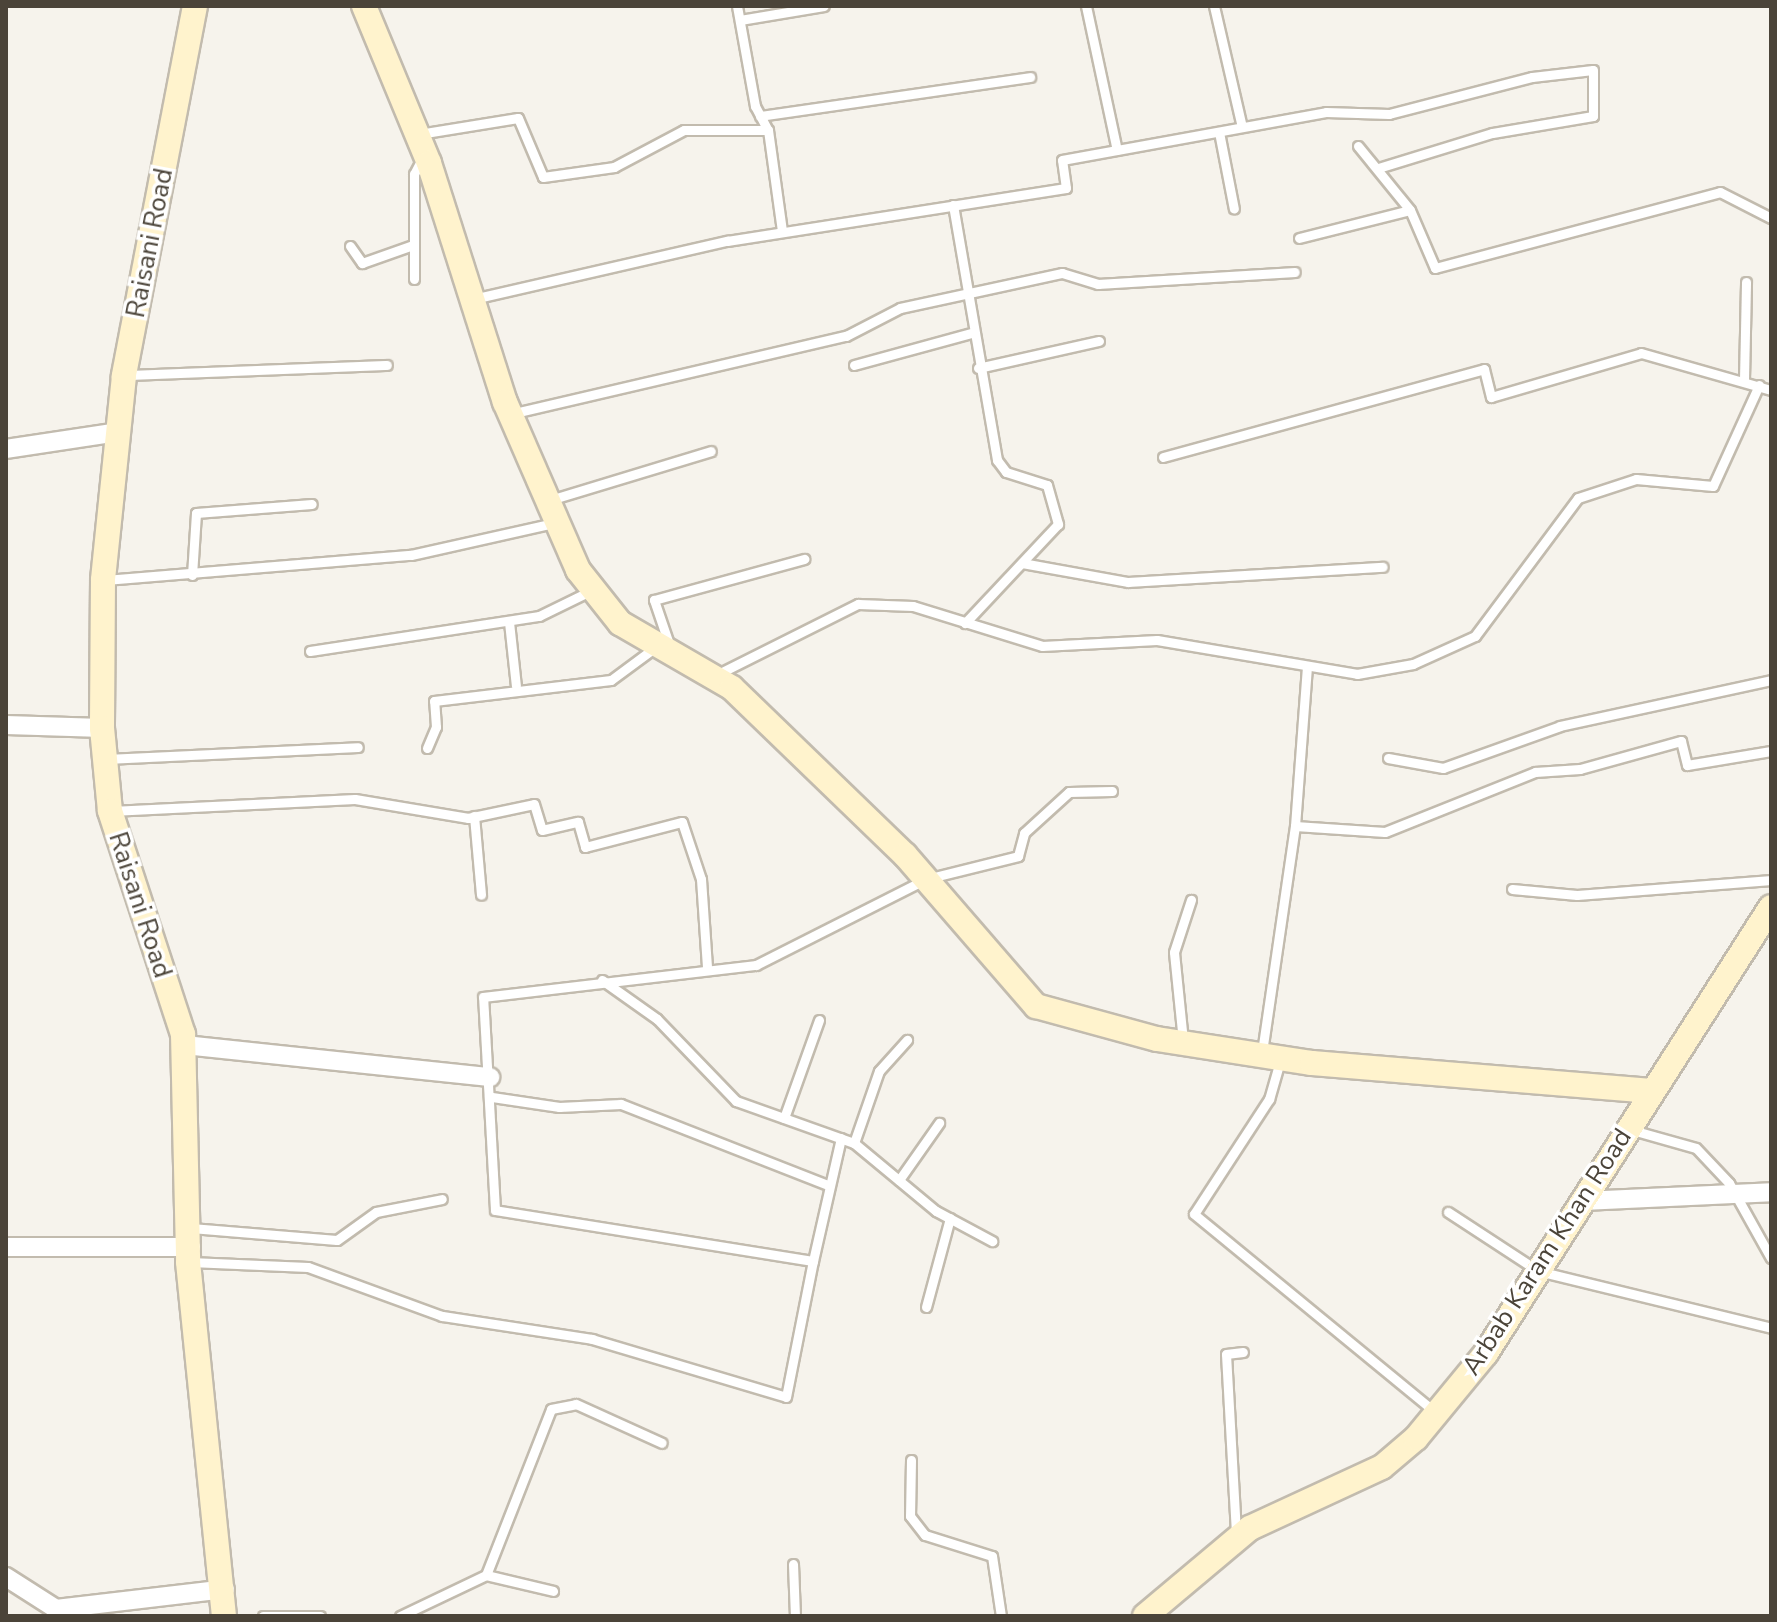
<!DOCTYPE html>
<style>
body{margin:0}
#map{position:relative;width:1777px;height:1622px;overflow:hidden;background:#f6f3ec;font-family:"Nunito Sans",sans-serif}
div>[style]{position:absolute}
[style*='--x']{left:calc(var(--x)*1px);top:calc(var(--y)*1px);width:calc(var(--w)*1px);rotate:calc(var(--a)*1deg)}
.roads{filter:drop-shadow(2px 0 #c2bbae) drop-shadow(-2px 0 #c2bbae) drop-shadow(0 2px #c2bbae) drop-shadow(0 -2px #c2bbae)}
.lane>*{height:9px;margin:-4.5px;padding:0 4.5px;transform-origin:4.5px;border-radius:4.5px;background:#fff}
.street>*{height:18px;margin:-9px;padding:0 9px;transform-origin:9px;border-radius:9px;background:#fff}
.secondary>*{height:24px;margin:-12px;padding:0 12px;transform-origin:12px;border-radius:12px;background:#fff3cd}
span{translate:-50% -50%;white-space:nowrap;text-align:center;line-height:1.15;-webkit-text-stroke:7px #fff;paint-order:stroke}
.street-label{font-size:26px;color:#4b4439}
.frame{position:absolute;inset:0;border:8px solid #4b4439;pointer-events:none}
</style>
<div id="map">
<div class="roads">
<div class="lane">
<div style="--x:737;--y:6;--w:102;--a:79.8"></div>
<div style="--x:755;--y:106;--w:27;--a:62"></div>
<div style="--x:768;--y:130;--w:102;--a:82.1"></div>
<div style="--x:1086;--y:6;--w:147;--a:77.9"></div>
<div style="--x:1214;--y:6;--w:124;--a:77"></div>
<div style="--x:740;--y:20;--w:85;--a:-9.5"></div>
<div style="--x:760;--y:116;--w:273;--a:-8.2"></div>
<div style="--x:1219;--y:132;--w:78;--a:79"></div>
<div style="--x:419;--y:134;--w:100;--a:-9.2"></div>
<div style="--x:518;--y:118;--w:64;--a:67"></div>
<div style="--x:543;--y:177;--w:72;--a:-8"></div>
<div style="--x:614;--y:167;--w:79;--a:-27.9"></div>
<div style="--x:684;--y:130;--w:84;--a:0"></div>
<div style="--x:1358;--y:146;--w:82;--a:50.9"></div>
<div style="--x:1410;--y:210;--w:63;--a:66.7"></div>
<div style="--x:1435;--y:268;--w:295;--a:-14.9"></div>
<div style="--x:1720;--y:192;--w:57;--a:27"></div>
<div style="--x:953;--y:205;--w:259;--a:80.2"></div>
<div style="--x:997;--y:460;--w:15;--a:53"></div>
<div style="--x:1006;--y:472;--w:43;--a:17.6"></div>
<div style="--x:1047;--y:485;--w:41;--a:74.2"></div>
<div style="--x:1058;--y:524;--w:136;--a:133.2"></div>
<div style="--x:1299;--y:238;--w:114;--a:-14.2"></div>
<div style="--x:350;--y:246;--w:21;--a:55"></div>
<div style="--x:362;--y:263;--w:54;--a:-19.4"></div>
<div style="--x:414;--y:279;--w:105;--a:-90"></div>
<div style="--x:414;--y:174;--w:19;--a:-62"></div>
<div style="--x:473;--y:299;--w:261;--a:-12.9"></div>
<div style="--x:727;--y:241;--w:343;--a:-8.9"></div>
<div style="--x:1066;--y:188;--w:28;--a:-98"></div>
<div style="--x:1062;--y:160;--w:268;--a:-10.3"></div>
<div style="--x:1326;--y:112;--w:63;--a:1.8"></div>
<div style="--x:1389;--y:114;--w:148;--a:-14.5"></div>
<div style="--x:1532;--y:77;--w:61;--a:-6.5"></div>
<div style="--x:1593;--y:70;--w:46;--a:90"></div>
<div style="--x:1593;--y:116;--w:102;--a:170.4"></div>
<div style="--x:1492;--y:133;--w:119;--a:162.9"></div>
<div style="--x:854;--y:365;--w:121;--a:-15.3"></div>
<div style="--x:978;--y:368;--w:124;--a:-12.6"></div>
<div style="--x:127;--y:375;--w:260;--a:-2.2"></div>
<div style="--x:1744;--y:379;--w:97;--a:-88.8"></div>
<div style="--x:514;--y:413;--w:341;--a:-13.1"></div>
<div style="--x:846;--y:336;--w:61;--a:-27.4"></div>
<div style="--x:900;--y:308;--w:166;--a:-12.2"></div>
<div style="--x:1062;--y:273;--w:38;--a:17"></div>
<div style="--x:1098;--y:284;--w:197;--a:-3.5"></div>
<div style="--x:1163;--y:457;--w:333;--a:-15.3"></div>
<div style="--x:1484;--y:369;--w:29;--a:76"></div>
<div style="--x:1491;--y:397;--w:156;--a:-16.3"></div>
<div style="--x:1641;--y:353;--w:135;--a:15.9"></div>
<div style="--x:550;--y:500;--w:168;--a:-16.9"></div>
<div style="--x:1022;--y:563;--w:108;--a:10.2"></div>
<div style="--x:1128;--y:582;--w:255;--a:-3.4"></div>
<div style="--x:192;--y:575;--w:62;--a:-86.3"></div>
<div style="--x:196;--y:513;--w:116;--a:-4.4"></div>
<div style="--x:105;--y:580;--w:307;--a:-4.7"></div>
<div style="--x:411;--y:555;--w:147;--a:-12.6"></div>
<div style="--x:509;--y:622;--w:64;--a:83.8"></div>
<div style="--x:670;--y:647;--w:50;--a:-108.8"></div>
<div style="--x:654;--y:600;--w:156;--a:-15.3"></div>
<div style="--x:310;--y:651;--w:232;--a:-8.7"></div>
<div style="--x:539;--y:616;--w:57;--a:-26.1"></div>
<div style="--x:716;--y:675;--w:159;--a:-26.6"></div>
<div style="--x:858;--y:604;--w:55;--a:2.1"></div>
<div style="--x:913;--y:606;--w:135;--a:17.2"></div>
<div style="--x:1042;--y:646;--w:115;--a:-3"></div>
<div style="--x:1157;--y:640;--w:203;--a:9.6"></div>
<div style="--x:1357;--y:674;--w:57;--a:-10.1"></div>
<div style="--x:1413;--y:664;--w:68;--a:-24.3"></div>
<div style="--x:1475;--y:636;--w:172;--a:-53.3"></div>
<div style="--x:1578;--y:498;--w:61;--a:-18.1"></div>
<div style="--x:1636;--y:479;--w:77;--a:5.2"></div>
<div style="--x:1713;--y:486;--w:111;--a:-65.5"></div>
<div style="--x:427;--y:748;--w:23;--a:-67"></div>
<div style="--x:436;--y:727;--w:26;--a:-94"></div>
<div style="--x:434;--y:701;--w:178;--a:-6.8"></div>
<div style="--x:611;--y:680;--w:57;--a:-36.5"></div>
<div style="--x:1388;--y:758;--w:56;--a:10.3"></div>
<div style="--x:1443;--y:768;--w:124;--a:-19.7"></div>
<div style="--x:1560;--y:726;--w:216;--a:-12.3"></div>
<div style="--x:106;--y:759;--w:252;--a:-2.7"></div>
<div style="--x:111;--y:811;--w:244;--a:-2.8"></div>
<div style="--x:355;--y:799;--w:115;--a:9.5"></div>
<div style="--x:468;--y:818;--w:67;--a:-12"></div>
<div style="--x:534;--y:804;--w:27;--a:73"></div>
<div style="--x:542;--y:830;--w:37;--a:-13"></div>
<div style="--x:578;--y:822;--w:26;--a:74"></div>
<div style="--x:585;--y:847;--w:100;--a:-14.5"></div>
<div style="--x:682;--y:822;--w:60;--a:71.6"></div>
<div style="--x:701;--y:879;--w:89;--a:86.1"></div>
<div style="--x:474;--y:816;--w:79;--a:84.9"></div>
<div style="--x:1295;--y:826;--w:90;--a:3.8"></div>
<div style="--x:1385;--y:832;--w:162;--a:-21.8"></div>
<div style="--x:1535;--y:772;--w:45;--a:-3.8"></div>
<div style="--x:1580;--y:769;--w:105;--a:-15.5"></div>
<div style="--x:1681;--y:741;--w:25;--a:76"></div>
<div style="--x:1687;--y:765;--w:85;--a:-9.5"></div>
<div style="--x:1512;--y:889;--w:65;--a:5.3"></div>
<div style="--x:1577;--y:895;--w:195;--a:-4.4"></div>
<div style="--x:602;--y:980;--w:67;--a:35.3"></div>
<div style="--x:657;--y:1019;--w:114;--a:46.1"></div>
<div style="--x:736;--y:1101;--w:125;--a:19.6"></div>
<div style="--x:854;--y:1143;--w:107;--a:39.7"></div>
<div style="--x:936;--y:1211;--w:64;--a:28.2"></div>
<div style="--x:1183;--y:1041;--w:89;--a:-95.8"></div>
<div style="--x:1174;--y:952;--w:55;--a:-71.9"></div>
<div style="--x:1262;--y:1052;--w:228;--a:-81.7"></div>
<div style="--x:1295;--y:826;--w:160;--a:-85.7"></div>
<div style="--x:1280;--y:1061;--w:40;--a:106"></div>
<div style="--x:1269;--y:1099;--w:137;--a:123.1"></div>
<div style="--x:1194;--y:1214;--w:312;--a:39.4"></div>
<div style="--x:492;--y:1097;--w:68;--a:8.5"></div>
<div style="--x:559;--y:1107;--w:62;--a:-2.8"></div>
<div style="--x:621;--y:1104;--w:222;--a:21.4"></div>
<div style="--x:784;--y:1118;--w:104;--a:-70.3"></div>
<div style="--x:1632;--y:1130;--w:66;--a:15.7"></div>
<div style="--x:1696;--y:1148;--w:48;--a:46.7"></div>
<div style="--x:1729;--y:1183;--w:86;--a:60.8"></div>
<div style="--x:854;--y:1143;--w:76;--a:-70.9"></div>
<div style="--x:879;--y:1071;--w:42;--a:-47.9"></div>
<div style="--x:899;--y:1180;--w:70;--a:-54.9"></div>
<div style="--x:1448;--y:1212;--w:108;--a:33.2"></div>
<div style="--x:1538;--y:1271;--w:240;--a:13.7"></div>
<div style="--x:191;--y:1228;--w:146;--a:4.7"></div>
<div style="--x:337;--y:1240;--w:48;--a:-35.7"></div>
<div style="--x:376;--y:1212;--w:67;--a:-11.1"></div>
<div style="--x:813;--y:1261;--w:126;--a:-77.2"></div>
<div style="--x:190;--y:1262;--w:118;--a:2.4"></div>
<div style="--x:308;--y:1267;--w:143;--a:20.1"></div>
<div style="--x:442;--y:1316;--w:152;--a:8.7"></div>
<div style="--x:592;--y:1339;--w:202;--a:16.6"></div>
<div style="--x:786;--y:1397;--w:139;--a:-78.8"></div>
<div style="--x:813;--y:1261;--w:322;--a:-170.9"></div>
<div style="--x:495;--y:1210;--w:213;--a:-93.2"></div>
<div style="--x:483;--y:997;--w:275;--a:-6.7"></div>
<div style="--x:756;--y:965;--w:191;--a:-26.8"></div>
<div style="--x:926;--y:879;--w:95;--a:-14"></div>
<div style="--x:1018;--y:856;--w:24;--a:-75"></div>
<div style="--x:1024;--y:833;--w:61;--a:-42.3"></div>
<div style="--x:1069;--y:792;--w:43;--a:-1.3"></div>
<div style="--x:926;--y:1307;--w:92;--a:-74.9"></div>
<div style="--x:911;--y:1460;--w:56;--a:91"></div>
<div style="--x:910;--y:1516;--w:24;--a:52"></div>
<div style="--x:925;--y:1535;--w:70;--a:17.4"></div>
<div style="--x:992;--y:1556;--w:61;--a:81.5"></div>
<div style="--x:1236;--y:1533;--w:179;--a:-93.2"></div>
<div style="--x:1226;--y:1354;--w:17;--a:-7"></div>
<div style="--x:793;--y:1564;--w:52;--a:87.8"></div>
<div style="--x:486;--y:1575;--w:178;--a:-68.6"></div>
<div style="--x:551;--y:1409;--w:25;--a:-11"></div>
<div style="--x:576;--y:1404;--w:94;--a:24.4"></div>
<div style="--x:263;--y:1616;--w:57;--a:0"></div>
<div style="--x:400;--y:1616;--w:95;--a:-25.5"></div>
<div style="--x:486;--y:1575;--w:69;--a:13.4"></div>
</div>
<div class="street">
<div style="--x:6;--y:449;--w:114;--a:-8.6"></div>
<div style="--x:6;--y:725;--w:96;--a:1.8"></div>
<div style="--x:184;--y:1045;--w:308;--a:6"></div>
<div style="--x:1583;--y:1201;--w:188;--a:-2.7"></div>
<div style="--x:6;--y:1247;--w:185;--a:0"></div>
<div style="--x:6;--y:1577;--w:59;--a:32.6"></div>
<div style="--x:56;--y:1609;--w:170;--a:-6.7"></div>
</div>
<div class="secondary">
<div style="--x:195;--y:6;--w:377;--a:100.9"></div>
<div style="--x:124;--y:376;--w:205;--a:95.9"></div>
<div style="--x:103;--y:580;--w:148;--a:90.4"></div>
<div style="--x:102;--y:728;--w:83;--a:84.5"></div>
<div style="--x:110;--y:811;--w:235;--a:71.9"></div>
<div style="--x:183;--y:1034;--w:228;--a:88.7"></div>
<div style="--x:188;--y:1262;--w:356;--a:84.2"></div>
<div style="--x:364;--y:6;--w:170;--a:67.5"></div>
<div style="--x:429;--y:163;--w:251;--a:72.4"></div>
<div style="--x:505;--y:402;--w:183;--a:66.5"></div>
<div style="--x:578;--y:570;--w:68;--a:51.6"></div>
<div style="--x:620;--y:623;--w:129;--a:30.1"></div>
<div style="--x:732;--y:688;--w:240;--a:44"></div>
<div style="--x:905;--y:855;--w:200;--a:49.1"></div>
<div style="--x:1036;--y:1006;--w:125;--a:15.3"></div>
<div style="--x:1157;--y:1039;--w:157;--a:8.8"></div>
<div style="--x:1312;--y:1063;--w:341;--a:4.7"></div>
<div style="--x:1145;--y:1616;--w:137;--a:-40"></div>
<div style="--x:1250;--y:1528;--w:145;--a:-24.8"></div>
<div style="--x:1382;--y:1467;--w:45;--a:-40.5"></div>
<div style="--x:1416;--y:1438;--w:110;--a:-50.5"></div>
<div style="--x:1486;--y:1353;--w:529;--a:-57.42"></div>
</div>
</div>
<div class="street-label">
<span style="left:150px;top:243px;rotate:-79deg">Raisani Road</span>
<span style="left:140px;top:905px;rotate:72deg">Raisani Road</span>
<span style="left:1547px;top:1252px;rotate:-57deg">Arbab Karam Khan Road</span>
</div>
<div class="frame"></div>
</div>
